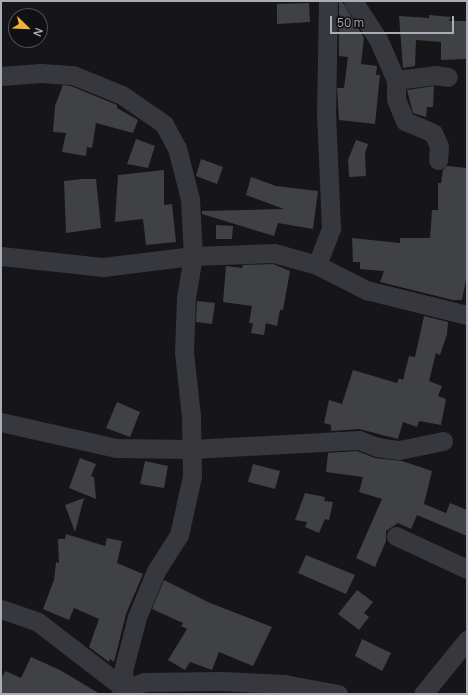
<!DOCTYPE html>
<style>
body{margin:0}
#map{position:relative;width:468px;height:695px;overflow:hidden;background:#161618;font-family:Manrope,sans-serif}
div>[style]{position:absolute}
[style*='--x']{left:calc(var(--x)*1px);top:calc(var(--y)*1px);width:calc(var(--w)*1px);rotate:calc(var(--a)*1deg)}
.building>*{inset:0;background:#404145}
.minor>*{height:19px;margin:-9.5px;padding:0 9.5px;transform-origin:9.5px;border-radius:9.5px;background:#37383d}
span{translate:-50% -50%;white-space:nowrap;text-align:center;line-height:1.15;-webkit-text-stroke:4px #111113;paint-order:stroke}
.frame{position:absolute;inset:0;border:2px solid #a8adb8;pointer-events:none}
.north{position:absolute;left:8px;top:8px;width:40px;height:40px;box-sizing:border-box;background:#111113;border:1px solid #4d4f55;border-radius:50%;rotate:113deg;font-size:11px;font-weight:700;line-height:16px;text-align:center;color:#a8adb8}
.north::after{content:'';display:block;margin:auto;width:14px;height:18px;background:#f2b134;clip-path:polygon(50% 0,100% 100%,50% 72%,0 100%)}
.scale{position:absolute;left:330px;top:16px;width:124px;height:18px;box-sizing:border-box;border:2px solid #a8adb8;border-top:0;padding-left:5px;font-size:12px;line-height:14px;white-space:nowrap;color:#a8adb8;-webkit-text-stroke:3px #111113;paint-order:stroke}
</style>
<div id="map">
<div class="building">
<div style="clip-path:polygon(339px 1px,342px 1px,364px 38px,361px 64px,377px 66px,376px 75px,380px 75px,375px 124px,339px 120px,337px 88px,344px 88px,348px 57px,339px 56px)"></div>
<div style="clip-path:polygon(309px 3px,310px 22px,277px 24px,277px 4px)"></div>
<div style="clip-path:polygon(429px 15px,451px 17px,449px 21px,466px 21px,467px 59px,441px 60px,441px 42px,416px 40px,415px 66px,403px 68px,399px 16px,429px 18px)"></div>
<div style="clip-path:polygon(63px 85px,71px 86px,117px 105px,117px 108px,138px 120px,133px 133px,96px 123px,92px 148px,87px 147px,86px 156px,62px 152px,66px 133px,53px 132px,55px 106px)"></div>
<div style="clip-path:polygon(434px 86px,433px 107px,427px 107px,426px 117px,413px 113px,407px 90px)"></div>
<div style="clip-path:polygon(136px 139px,155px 146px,148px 168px,127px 164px)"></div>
<div style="clip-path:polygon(356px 140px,368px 144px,365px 153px,366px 176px,349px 177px,348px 160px)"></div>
<div style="clip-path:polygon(201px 159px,223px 167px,217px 184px,196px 176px)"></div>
<div style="clip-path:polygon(447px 166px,467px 168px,467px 274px,462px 300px,453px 300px,380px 282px,384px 271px,360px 269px,360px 262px,353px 262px,352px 238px,400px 243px,400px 238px,430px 238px,432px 210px,438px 210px,438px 183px,441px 183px,443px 170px)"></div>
<div style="clip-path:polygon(164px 170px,164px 205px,172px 204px,176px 242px,146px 245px,143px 219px,115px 222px,118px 175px)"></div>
<div style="clip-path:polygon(251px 177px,276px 186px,318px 191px,313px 229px,278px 223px,274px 236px,202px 214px,202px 211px,284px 209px,246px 195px)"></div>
<div style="clip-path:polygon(82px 179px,96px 179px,101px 228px,66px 233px,64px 181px)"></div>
<div style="clip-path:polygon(216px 225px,233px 226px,232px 239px,216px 239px)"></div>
<div style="clip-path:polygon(273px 264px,290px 271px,283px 310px,280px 310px,277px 326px,266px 323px,264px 335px,251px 333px,253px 323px,249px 323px,252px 306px,223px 302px,226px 266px,242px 268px,243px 265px)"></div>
<div style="clip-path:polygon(197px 301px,215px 303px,212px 324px,196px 322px)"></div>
<div style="clip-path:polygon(424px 316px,448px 322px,447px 334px,440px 355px,436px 353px,429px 381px,442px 386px,438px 396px,446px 399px,441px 425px,419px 421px,417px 427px,403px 422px,398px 439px,359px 429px,331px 431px,331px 425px,324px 423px,329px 400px,342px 404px,353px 370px,397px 383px,399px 378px,403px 380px,409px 356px,415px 357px)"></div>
<div style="clip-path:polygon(117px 402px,140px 412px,130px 437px,106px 428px)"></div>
<div style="clip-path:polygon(357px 451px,375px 458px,402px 461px,432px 471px,424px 504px,446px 513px,450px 503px,467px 510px,467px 536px,417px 515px,411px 529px,398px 523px,386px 531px,386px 541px,375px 567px,356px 558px,382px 499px,359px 492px,363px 477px,326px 472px,328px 453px)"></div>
<div style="clip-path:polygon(80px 458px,96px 464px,91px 476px,94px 477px,96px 499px,69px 488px)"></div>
<div style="clip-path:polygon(145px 461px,168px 466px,164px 488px,140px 484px)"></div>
<div style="clip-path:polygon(253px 464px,280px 471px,275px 489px,248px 482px)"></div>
<div style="clip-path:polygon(305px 493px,325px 497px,324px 501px,333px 502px,329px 520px,325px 519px,319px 533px,305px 527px,307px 522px,295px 520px)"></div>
<div style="clip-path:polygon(84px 498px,75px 532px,65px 505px)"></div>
<div style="clip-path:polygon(66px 534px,105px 546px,107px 538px,122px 541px,117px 563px,143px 574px,126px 614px,114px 662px,110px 659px,109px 662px,89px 647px,99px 619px,74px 608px,69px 620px,43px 609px,54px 580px,56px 562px,59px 563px,58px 539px,65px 539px)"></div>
<div style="clip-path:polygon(306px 555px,355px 575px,346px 594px,298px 573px)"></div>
<div style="clip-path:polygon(164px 580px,210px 603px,272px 627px,253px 666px,219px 652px,212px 670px,190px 662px,185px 670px,168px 660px,187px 629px,181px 626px,183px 623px,152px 609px)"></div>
<div style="clip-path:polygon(357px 590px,373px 602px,364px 613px,369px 617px,359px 630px,338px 614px)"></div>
<div style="clip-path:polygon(362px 639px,391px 653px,382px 671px,355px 656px)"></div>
<div style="clip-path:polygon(31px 657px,60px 670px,100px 694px,1px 694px,1px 680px,5px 671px,21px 678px)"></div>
</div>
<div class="minor">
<div style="--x:353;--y:1;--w:45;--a:56.7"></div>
<div style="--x:378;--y:39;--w:45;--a:66.3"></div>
<div style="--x:396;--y:80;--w:19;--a:90"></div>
<div style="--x:396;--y:99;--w:24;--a:68"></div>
<div style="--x:405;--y:121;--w:30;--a:23"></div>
<div style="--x:433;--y:133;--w:14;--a:65"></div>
<div style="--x:439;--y:146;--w:14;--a:94"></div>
<div style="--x:1;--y:76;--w:40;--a:-4.3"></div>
<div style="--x:41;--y:73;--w:32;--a:4"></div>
<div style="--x:73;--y:75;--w:53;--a:22.2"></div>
<div style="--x:122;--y:95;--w:51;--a:34.6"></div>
<div style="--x:164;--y:124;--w:27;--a:62"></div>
<div style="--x:177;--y:148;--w:53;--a:75.7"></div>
<div style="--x:190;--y:199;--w:57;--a:87"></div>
<div style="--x:193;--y:256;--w:43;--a:99.5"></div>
<div style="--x:186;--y:298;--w:54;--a:92.1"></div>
<div style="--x:184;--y:352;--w:64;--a:83.8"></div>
<div style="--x:191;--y:416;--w:60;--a:89"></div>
<div style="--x:192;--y:476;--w:60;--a:102.4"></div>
<div style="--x:179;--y:535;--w:43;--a:122.6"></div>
<div style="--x:156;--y:571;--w:50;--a:112.4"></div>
<div style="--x:137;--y:617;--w:56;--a:104.5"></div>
<div style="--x:123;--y:671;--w:18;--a:84"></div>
<div style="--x:396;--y:80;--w:38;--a:-7"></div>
<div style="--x:434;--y:75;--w:14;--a:8"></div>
<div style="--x:1;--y:256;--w:103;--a:6.2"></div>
<div style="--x:103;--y:267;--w:91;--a:-7"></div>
<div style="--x:193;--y:256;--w:81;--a:-2.1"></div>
<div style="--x:274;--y:253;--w:45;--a:15.6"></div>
<div style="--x:317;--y:265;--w:40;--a:-69"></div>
<div style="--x:331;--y:228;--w:113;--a:-92.5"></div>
<div style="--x:326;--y:115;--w:114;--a:-89"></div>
<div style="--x:317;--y:265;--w:55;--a:27"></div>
<div style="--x:366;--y:290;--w:104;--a:13.9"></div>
<div style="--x:1;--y:422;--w:118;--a:12.7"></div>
<div style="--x:116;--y:448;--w:76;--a:0.8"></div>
<div style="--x:192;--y:449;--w:167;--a:-3.1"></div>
<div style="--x:359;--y:440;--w:19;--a:21"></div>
<div style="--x:377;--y:447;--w:22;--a:8"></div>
<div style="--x:399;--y:450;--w:45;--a:-11.6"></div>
<div style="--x:396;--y:536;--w:78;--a:24.9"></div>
<div style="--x:1;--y:609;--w:39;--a:19"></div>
<div style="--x:38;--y:622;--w:110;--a:37.6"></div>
<div style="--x:121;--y:694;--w:6;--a:-51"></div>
<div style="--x:125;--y:689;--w:20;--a:-20"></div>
<div style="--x:144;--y:682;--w:77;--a:-0.7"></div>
<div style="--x:221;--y:681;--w:63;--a:2.7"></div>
<div style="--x:284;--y:684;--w:55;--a:10.5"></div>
<div style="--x:423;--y:694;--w:70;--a:-50.8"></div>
</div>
<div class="frame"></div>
<div class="north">N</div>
<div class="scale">50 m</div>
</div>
